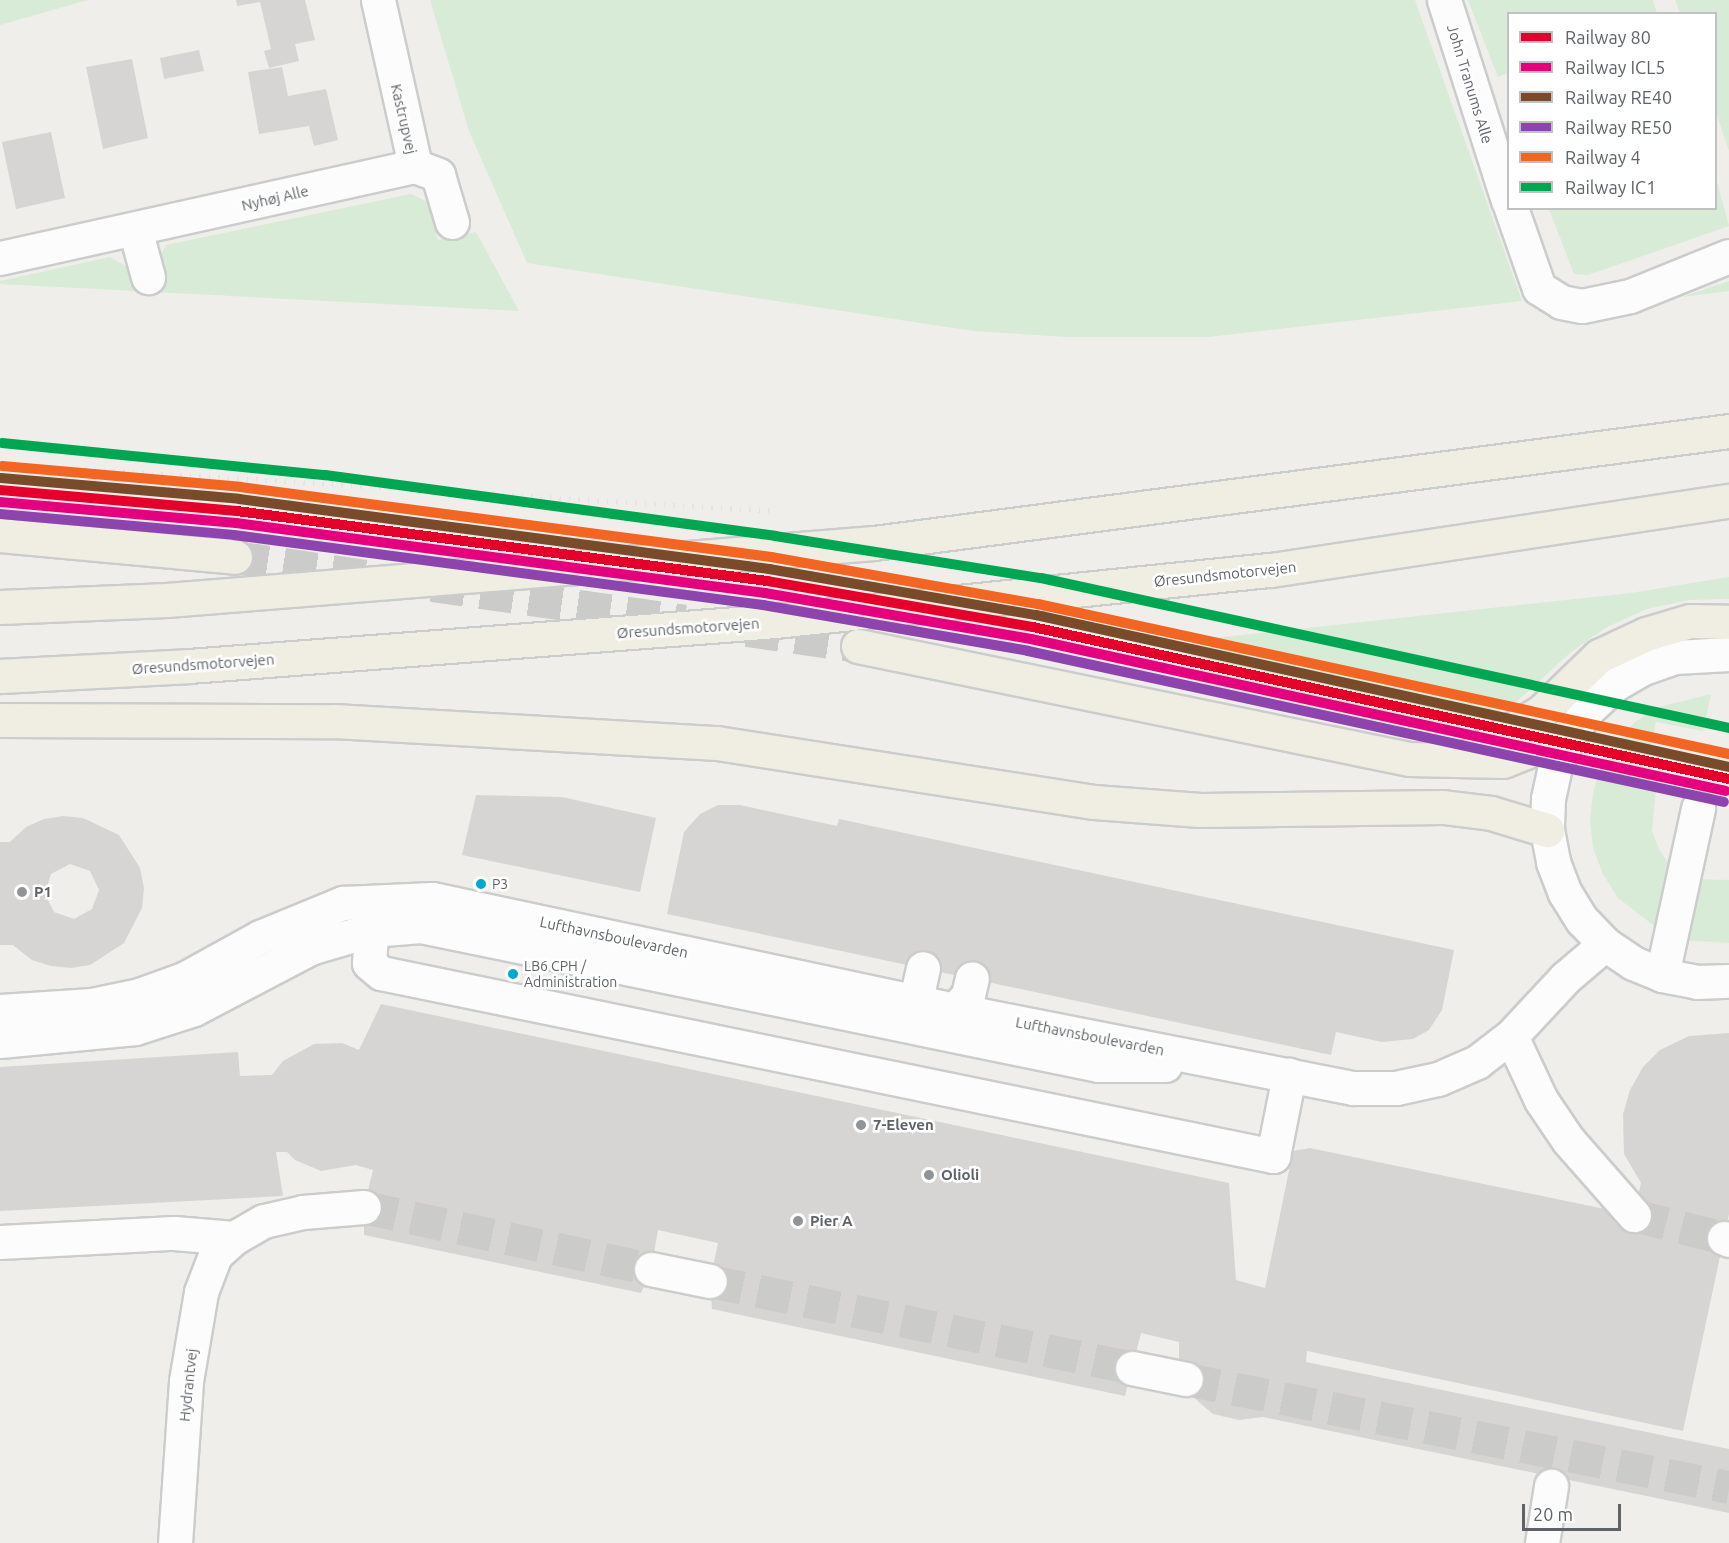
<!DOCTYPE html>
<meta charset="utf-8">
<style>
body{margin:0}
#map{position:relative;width:1729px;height:1543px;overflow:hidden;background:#efeeea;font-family:Ubuntu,sans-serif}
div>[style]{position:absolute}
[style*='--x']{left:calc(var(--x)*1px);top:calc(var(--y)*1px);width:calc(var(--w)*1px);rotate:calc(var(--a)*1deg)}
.green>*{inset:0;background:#d8ebd6}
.building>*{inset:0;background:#d6d5d3}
.minor-tunnel>*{height:33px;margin-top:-16.5px;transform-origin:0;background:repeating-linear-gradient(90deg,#cbcbca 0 33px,transparent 0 49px)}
.highway-tunnel>*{height:33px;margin-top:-16.5px;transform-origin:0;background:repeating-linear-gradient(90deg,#cbcbca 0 33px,transparent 0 49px)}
.roads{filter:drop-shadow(2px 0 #cbcccc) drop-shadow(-2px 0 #cbcccc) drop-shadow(0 2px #cbcccc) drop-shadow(0 -2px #cbcccc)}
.minor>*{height:33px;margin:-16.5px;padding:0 16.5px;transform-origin:16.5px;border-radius:16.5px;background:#fdfcfc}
.highway>*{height:33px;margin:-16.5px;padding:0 16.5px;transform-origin:16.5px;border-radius:16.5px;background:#f0ede3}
.rail>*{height:4.5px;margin-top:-2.25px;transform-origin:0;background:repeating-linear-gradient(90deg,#e4e4e4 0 1.5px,transparent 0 9.5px)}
.rail-1>*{height:10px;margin:-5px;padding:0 5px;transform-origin:5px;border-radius:5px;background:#e4002b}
.rail-2>*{height:10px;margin:-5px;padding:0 5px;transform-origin:5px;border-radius:5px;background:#e5007d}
.rail-3>*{height:10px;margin:-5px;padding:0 5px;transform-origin:5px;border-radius:5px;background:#7a4b2a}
.rail-4>*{height:10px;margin:-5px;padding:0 5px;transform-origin:5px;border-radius:5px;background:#8e44ad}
.rail-5>*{height:10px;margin:-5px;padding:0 5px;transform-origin:5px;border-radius:5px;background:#f26522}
.rail-6>*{height:10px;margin:-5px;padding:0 5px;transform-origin:5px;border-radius:5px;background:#00a651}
.dots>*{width:16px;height:16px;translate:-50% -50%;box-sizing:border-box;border:3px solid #fff;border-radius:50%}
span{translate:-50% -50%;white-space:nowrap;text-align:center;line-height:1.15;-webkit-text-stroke:5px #fff;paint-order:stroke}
.bus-label{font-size:14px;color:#5f6368}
.left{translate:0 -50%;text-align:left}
.street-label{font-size:15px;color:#5f6368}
.poi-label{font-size:15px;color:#5f6368;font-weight:700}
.legend{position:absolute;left:1507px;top:12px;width:210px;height:198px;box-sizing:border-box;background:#fff;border:2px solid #bfc1c3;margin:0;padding:8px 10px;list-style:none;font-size:18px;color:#5f6368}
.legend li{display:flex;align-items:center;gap:12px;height:30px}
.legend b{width:30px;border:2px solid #bfc1c3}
.scale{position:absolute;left:1522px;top:1504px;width:99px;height:27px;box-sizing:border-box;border:3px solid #5f6368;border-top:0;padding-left:8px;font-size:18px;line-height:21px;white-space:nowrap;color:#5f6368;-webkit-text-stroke:4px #fff;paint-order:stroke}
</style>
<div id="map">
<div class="green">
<div style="clip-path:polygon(0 0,88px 0,0 25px)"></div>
<div style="clip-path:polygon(430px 0,1415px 0,1522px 301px,1208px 337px,1067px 337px,973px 331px,527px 263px,469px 131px)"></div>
<div style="clip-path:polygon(1468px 0,1653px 0,1657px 13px,1508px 14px,1508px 73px,1498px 77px)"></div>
<div style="clip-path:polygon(1675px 0,1729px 0,1729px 151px,1716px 113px,1716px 14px,1680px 13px)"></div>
<div style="clip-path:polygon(1716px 178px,1729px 226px,1588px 275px,1574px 274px,1549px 209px,1716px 208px)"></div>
<div style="clip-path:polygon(411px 194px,428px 202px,438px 240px,476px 232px,519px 311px,0 284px,0 281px,110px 257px,129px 268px,134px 283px,157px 262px,166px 245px)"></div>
<div style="clip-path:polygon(1729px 281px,1729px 291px,1682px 297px)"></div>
<div style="clip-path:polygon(1729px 577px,1729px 599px,1689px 600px,1647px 609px,1607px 627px,1571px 652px,1514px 704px,1451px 731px,1428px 732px,1203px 684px,1195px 640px,1631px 593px)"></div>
<div style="clip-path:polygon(1711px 694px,1703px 731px,1656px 722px,1645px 776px,1657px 779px,1652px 831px,1660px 851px,1674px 871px,1662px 932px,1618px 898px,1603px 874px,1593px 848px,1590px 820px,1593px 793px,1601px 766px,1616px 742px,1635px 722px,1659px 707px)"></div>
<div style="clip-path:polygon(1693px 879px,1729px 880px,1729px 943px,1681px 940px)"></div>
</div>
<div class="building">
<div style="clip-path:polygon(236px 0,305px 0,315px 40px,295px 44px,299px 61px,269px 68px,264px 51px,271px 49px,260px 2px,237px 6px)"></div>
<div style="clip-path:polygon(199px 50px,204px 71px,164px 79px,160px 58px)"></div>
<div style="clip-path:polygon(132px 59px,148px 138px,103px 149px,86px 67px)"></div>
<div style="clip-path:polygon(282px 67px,288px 96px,326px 89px,338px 140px,314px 146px,309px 126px,259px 134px,248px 72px)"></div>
<div style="clip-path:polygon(51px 132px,65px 198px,16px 209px,2px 142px)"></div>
<div style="clip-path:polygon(476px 795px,562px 797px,656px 818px,640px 892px,462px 855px)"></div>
<div style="clip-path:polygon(718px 805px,740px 805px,837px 826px,839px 819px,1454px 950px,1442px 1010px,1429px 1030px,1413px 1039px,1382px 1042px,1336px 1032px,1331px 1055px,667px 914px,684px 832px,700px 814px)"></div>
<div style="clip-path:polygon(evenodd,64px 816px,83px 818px,119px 835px,140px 868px,144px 888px,142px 908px,124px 943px,90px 965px,71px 968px,51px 966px,32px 960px,13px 945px,0 945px,0 842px,10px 842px,26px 827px,44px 819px,64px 816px,70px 864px,90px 871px,99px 890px,92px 909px,74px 919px,54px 912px,45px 894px,51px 874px,70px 864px)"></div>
<div style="clip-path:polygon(381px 1004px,1229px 1183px,1236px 1280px,1265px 1288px,1293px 1151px,1310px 1148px,1634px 1215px,1641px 1183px,1624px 1154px,1623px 1114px,1630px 1090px,1643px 1067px,1660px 1050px,1689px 1036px,1729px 1033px,1729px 1214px,1683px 1431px,1307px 1351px,1306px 1362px,1729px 1449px,1729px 1513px,1263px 1417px,1239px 1420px,1213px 1414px,1193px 1397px,1179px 1362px,1179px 1342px,1141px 1333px,1125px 1396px,712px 1309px,710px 1281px,718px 1243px,658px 1230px,651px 1269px,641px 1293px,364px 1235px,364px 1207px,373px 1170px,356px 1165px,321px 1171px,295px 1160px,287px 1152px,276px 1152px,283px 1196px,0 1211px,0 1067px,238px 1052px,240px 1076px,272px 1075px,283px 1061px,314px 1044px,342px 1043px,359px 1050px)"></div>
</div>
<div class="minor-tunnel">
<div style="--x:364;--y:1207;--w:294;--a:12.2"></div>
<div style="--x:1634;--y:1215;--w:93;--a:14.3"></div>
<div style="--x:710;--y:1281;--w:431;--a:11.6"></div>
<div style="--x:1186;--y:1379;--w:554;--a:11.25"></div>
</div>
<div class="highway-tunnel">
<div style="--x:235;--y:557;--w:138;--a:8.3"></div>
<div style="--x:432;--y:585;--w:255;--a:8.1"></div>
<div style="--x:747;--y:630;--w:112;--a:8.2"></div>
</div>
<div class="roads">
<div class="minor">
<div style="--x:378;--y:0;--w:170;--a:77.4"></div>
<div style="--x:1444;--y:0;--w:211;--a:72.3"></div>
<div style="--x:415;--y:166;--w:25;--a:21"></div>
<div style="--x:438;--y:175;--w:49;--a:73.4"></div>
<div style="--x:1511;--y:208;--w:85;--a:70.7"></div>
<div style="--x:1539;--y:288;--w:26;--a:32"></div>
<div style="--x:1561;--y:302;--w:21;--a:11"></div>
<div style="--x:1582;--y:306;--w:49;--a:-11.8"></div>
<div style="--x:1630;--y:296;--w:107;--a:-22"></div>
<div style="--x:135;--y:229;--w:50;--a:74.8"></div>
<div style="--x:0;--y:258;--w:425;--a:-12.5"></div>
<div style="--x:1729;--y:654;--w:54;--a:176.8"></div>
<div style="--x:1675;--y:657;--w:34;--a:161"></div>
<div style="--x:1643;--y:668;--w:34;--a:150"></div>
<div style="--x:1614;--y:685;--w:34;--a:137"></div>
<div style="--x:1589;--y:708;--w:34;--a:127"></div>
<div style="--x:1569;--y:735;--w:34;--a:114"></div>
<div style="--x:1555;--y:766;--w:33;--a:102"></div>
<div style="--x:1548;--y:798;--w:32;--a:92"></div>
<div style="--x:1547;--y:830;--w:33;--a:79"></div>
<div style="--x:1553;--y:862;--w:33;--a:69"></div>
<div style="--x:1565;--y:893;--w:32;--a:58"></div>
<div style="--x:1582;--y:920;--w:33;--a:46"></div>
<div style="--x:1605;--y:944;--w:34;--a:34"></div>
<div style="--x:1633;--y:963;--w:31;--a:22"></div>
<div style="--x:1662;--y:975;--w:36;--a:11"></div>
<div style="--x:1697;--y:982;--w:32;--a:-2"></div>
<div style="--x:373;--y:910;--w:53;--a:94.3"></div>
<div style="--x:369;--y:963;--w:16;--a:40"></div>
<div style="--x:381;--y:973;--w:911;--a:11.59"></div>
<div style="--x:1273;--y:1156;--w:83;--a:-78.8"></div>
<div style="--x:1662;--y:975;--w:171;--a:-77.8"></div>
<div style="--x:0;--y:1011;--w:92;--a:-3.7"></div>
<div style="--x:92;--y:1005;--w:48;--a:-12"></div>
<div style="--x:139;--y:995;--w:48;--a:-19.6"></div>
<div style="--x:184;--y:979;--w:87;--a:-28.9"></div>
<div style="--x:260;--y:937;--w:90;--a:-22.3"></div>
<div style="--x:343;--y:903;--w:89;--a:-2.6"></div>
<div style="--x:432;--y:899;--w:535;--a:11.98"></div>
<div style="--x:955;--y:1010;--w:406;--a:11.1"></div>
<div style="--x:1353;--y:1088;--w:43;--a:0"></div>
<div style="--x:1396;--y:1088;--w:43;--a:-12.1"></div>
<div style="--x:1438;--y:1079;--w:43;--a:-23.6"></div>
<div style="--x:1477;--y:1062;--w:43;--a:-37.4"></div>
<div style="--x:1511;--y:1036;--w:79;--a:-47"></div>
<div style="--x:1565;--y:978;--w:52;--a:-40.4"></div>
<div style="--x:911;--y:1022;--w:55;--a:-77.5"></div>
<div style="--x:948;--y:1028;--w:19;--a:-69"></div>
<div style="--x:955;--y:1010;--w:20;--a:-49"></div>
<div style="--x:968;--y:995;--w:17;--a:-77"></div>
<div style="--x:1511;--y:1036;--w:71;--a:64.9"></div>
<div style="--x:1541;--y:1100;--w:48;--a:56"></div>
<div style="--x:1568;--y:1140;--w:100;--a:48.7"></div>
<div style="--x:0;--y:1041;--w:136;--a:-5.5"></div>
<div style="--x:135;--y:1028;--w:62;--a:-17.9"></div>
<div style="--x:194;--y:1009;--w:131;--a:-27.7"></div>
<div style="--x:310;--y:948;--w:64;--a:-16.4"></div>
<div style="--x:371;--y:930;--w:50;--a:-4.6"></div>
<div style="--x:421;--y:926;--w:692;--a:11.59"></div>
<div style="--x:1099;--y:1065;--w:66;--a:0"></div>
<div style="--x:1724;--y:1238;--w:5;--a:22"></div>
<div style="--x:0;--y:1242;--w:174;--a:-3"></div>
<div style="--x:174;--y:1233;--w:60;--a:4.8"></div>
<div style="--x:234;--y:1238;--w:34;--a:-30"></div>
<div style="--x:264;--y:1221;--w:40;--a:-13"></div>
<div style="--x:303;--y:1212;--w:61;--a:-4.7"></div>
<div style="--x:651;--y:1269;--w:60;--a:11.5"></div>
<div style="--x:1132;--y:1368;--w:55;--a:11.5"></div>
<div style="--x:175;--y:1543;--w:162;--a:-86.1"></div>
<div style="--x:186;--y:1381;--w:90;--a:-80.4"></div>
<div style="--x:201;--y:1292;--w:40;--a:-69"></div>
<div style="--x:215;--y:1255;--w:25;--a:-42"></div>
<div style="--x:1542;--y:1543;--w:58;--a:-81"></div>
</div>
<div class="highway">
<div style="--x:0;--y:535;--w:236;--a:5.3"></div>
<div style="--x:0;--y:607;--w:167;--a:-2.4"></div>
<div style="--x:167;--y:600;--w:709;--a:-4.61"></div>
<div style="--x:874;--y:543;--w:862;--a:-7.46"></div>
<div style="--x:858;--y:646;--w:562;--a:11.59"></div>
<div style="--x:1409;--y:759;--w:94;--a:1.2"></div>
<div style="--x:1503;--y:761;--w:71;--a:-21.5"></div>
<div style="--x:0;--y:676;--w:189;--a:-3"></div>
<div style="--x:189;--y:666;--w:588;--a:-4.39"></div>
<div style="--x:775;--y:621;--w:499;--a:-5.9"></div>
<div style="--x:1271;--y:570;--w:463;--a:-8.6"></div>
<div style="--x:0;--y:720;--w:334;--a:0.2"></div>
<div style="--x:334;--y:721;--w:384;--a:3.3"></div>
<div style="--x:717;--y:743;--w:382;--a:8.9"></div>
<div style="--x:1094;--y:802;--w:106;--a:4.3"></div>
<div style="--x:1200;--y:810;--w:243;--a:-0.7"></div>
<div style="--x:1443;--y:807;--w:48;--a:7.1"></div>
<div style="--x:1491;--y:813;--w:59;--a:16.9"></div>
<div style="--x:1462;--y:760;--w:92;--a:-31.3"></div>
<div style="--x:1541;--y:712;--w:81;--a:-44"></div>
<div style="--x:1599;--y:656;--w:52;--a:-25.1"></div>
<div style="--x:1646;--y:634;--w:46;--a:-16.5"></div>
<div style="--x:1690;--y:621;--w:39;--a:1"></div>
</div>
</div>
<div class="rail">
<div style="--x:0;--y:464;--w:779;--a:3.46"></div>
</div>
<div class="rail-1">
<div style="--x:0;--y:490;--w:238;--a:5.1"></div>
<div style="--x:237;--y:511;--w:535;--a:7.52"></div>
<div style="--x:767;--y:581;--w:270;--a:9.8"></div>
<div style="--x:1033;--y:627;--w:712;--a:12.32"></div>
</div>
<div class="rail-2">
<div style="--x:0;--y:502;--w:237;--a:5.1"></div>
<div style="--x:236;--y:523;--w:534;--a:7.54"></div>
<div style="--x:765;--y:593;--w:270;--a:9.8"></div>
<div style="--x:1031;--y:639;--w:711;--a:12.34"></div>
</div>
<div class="rail-3">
<div style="--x:1;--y:478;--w:239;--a:5"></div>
<div style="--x:239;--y:499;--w:535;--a:7.52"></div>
<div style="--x:769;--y:569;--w:271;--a:9.8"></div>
<div style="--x:1036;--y:615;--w:709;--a:12.37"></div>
</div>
<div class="rail-4">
<div style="--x:0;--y:514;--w:235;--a:5.1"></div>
<div style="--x:234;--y:535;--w:534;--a:7.54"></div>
<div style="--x:763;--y:605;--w:269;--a:9.8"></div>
<div style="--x:1028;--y:651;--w:712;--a:12.24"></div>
</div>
<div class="rail-5">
<div style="--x:2;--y:466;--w:239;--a:5"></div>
<div style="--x:240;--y:487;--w:536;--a:7.51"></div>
<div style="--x:771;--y:557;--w:271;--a:10"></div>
<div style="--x:1038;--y:604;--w:707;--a:12.25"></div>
</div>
<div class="rail-6">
<div style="--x:2;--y:443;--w:325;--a:5.7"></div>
<div style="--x:325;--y:475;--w:454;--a:7.7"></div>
<div style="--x:775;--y:536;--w:269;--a:9"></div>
<div style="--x:1041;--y:578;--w:704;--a:12.3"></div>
</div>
<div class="dots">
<div style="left:481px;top:884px;background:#00a9ce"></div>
<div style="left:22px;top:892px;background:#919496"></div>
<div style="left:513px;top:974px;background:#00a9ce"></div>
<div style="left:861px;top:1125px;background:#919496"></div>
<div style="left:929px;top:1175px;background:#919496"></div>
<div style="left:798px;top:1221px;background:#919496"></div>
</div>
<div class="bus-label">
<span class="left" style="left:492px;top:884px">P3</span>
<span class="left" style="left:524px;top:974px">LB6 CPH /<br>Administration</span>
</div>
<div class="street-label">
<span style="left:1470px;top:84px;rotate:73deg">John Tranums Alle</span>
<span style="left:404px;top:119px;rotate:77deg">Kastrupvej</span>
<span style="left:275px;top:198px;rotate:-13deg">Nyhøj Alle</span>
<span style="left:1225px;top:574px;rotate:-6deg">Øresundsmotorvejen</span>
<span style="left:688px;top:628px;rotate:-4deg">Øresundsmotorvejen</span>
<span style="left:203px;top:664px;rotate:-4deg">Øresundsmotorvejen</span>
<span style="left:614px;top:937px;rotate:12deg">Lufthavnsboulevarden</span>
<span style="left:1090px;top:1036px;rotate:11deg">Lufthavnsboulevarden</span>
<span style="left:188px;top:1385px;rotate:-84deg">Hydrantvej</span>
</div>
<div class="poi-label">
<span class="left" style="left:34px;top:892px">P1</span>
<span class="left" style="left:873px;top:1125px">7-Eleven</span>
<span class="left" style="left:941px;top:1175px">Olioli</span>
<span class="left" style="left:810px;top:1221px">Pier A</span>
</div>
<ul class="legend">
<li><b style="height:8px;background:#e4002b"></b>Railway 80</li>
<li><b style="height:8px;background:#e5007d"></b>Railway ICL5</li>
<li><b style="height:8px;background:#7a4b2a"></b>Railway RE40</li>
<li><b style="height:8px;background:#8e44ad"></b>Railway RE50</li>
<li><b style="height:8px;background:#f26522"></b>Railway 4</li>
<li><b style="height:8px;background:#00a651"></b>Railway IC1</li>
</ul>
<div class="scale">20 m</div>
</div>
